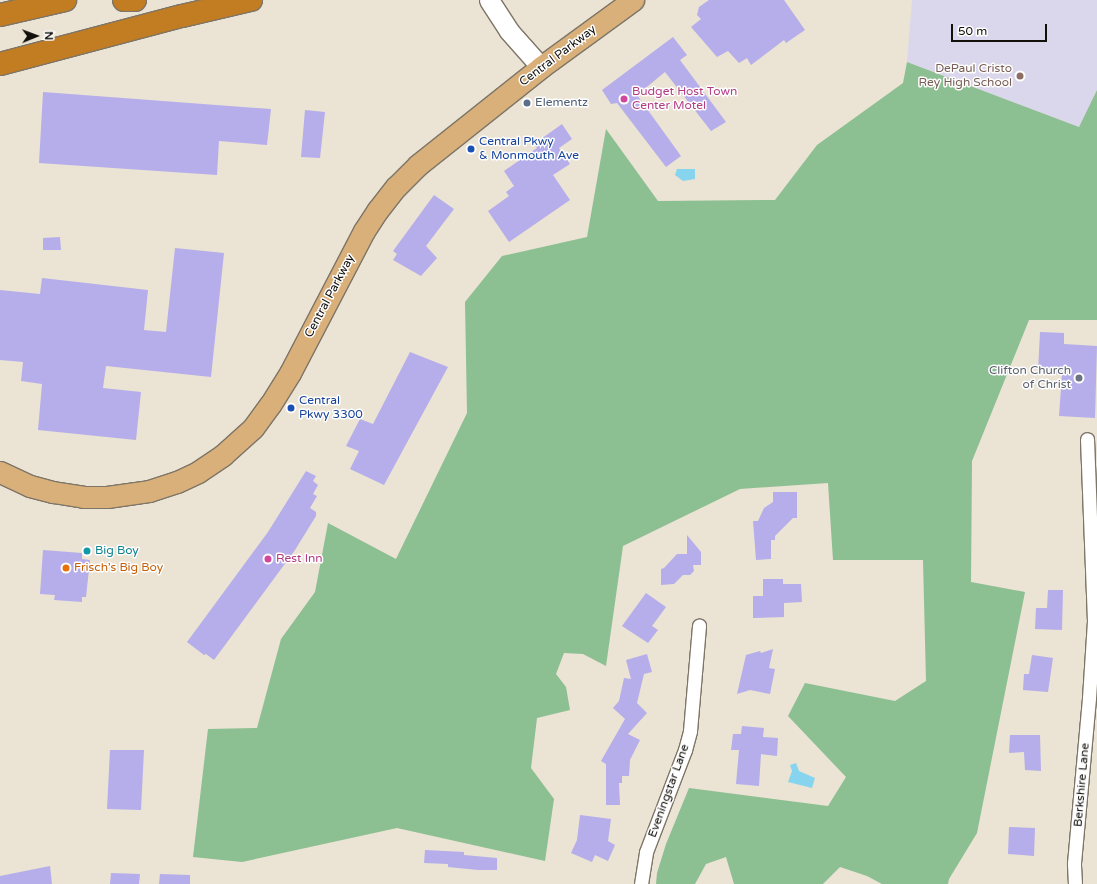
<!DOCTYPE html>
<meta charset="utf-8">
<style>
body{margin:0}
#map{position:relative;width:1097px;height:884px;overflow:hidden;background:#ebe3d3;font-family:"Varela Round",sans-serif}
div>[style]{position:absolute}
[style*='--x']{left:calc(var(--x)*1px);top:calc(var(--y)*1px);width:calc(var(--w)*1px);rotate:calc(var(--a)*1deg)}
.education>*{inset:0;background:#dad7ed}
.forest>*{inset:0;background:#8cbf91}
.water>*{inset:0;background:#87d4ef}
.building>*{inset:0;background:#b5aeea}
.roads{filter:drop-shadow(1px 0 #7d7567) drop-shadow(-1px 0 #7d7567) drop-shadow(0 1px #7d7567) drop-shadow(0 -1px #7d7567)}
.street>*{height:13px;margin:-6.5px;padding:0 6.5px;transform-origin:6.5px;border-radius:6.5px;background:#fff}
.secondary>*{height:19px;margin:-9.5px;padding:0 9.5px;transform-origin:9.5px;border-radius:9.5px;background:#fff}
.primary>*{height:21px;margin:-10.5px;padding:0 10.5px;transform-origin:10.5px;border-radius:10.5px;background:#dab07a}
.highway>*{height:22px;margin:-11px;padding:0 11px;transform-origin:11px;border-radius:11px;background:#c27c21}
.dots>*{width:11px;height:11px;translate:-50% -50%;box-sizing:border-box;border:2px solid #fff;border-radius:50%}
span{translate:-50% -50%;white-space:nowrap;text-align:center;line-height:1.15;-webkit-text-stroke:3px #fff;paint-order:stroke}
.street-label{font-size:12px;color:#13100b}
.education-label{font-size:12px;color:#785e54}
.right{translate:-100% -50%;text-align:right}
.hotel-label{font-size:12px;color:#b23c85}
.left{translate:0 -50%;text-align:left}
.service-label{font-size:12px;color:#4e5e75}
.transit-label{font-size:12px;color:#164399}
.worship-label{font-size:12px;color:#5b616d}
.culture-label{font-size:12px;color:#0d838f}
.food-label{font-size:12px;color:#c56008}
.north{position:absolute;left:16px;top:16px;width:40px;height:40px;-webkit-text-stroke:3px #fff;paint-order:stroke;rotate:89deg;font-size:11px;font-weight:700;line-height:16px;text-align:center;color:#13100b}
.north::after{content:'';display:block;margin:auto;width:14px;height:18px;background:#13100b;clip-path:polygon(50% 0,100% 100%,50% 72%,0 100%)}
.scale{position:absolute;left:951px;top:24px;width:96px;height:18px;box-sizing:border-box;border:2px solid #13100b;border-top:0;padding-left:5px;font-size:12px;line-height:14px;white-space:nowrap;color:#13100b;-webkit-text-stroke:3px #fff;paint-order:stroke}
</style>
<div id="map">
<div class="education">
<div style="clip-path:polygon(912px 0,1097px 0,1097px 90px,1079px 127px,907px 62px)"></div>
</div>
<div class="forest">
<div style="clip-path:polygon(907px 62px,1079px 127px,1097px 90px,1097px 320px,1029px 320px,972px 461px,971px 582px,1025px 592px,977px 833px,949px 879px,948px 884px,882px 884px,867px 876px,840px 867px,823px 884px,734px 884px,726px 857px,706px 864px,695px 884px,656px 884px,657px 873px,666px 844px,689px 788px,828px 806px,846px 777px,788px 716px,805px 683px,895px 701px,926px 681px,923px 560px,833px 560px,828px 483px,740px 489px,623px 546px,606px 666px,583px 654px,564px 653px,556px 674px,566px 687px,570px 710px,537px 718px,531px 768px,554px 799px,545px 861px,397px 828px,242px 862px,193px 857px,208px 729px,257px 728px,281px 639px,315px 592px,328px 523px,396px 559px,467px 413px,465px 302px,502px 256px,587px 237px,606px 129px,658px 201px,775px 200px,817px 145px,903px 83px)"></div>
</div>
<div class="water">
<div style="clip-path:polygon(677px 169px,695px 169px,695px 179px,683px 181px,675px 175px)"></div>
<div style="clip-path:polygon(796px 763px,799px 771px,815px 778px,812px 788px,788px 782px,792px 771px,790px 765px)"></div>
</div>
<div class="building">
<div style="clip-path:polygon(709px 0,784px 0,805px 30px,786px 43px,784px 40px,751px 65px,747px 58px,739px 63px,728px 51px,717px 57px,691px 27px,701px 19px,697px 15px,699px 7px)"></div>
<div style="clip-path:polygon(673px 37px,687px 55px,680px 60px,726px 122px,711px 131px,665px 72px,637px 95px,681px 156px,666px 167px,617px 103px,611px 104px,602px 90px)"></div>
<div style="clip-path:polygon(43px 92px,271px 109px,267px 145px,219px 141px,217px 175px,39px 163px)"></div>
<div style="clip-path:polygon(305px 110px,325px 112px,320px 158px,301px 157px)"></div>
<div style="clip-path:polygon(562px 124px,572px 139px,559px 148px,570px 164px,553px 175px,570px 200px,509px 242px,488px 211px,509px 196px,506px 192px,514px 186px,504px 171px,537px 148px,534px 144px)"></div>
<div style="clip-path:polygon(434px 195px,454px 209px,426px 246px,437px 258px,421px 276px,393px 260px,397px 254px,393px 251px)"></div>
<div style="clip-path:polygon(60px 237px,61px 250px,43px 250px,43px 238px)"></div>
<div style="clip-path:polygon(175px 248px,224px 253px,211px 377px,106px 366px,103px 388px,141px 392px,136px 440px,38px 430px,42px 384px,21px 381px,23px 362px,0 360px,0 290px,40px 294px,42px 278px,148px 290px,144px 330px,166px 332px)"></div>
<div style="clip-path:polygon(1040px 332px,1064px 333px,1064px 344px,1097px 346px,1095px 418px,1059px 416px,1062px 374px,1038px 372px)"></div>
<div style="clip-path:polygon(410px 352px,448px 367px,384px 485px,350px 469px,359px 451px,346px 446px,360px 419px,373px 424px)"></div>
<div style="clip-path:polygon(306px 471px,316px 476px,313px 481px,318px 485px,313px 494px,317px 496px,310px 508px,316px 512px,316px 516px,295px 550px,214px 660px,206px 654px,204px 655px,187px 642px,268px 532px)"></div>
<div style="clip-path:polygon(773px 492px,797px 492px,797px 518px,793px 518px,775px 536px,775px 540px,771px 540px,771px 559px,756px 560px,753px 521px,758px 521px,764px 508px,773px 502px)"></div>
<div style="clip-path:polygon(687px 535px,701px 552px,701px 565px,693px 565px,694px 571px,690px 575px,683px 575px,674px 584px,661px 585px,661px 569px,664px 568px,677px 554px,687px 554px)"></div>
<div style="clip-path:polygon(43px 550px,82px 553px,82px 559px,90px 560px,86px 597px,82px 597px,82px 602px,54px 600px,55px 595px,40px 594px)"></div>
<div style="clip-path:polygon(763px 579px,783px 579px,783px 584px,801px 584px,802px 602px,784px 603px,784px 617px,753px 618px,753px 596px,763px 596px)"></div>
<div style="clip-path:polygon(1048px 590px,1063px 590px,1062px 630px,1035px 629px,1036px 608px,1047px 608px)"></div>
<div style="clip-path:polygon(646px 593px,666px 607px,652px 626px,658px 630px,648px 643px,622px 626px)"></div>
<div style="clip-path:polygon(773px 649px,769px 668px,775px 669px,770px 694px,750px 690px,737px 694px,746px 655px,760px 651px,761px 653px)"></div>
<div style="clip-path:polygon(647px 654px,652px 672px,644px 674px,637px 703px,647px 713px,628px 734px,640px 740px,630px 760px,629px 776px,622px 776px,622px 783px,619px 783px,620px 805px,606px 805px,606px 764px,601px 761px,625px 719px,613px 708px,619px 701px,624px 678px,631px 679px,626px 660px)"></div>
<div style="clip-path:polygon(1032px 655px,1053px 658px,1048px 692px,1023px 690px,1024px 674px,1029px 674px)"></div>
<div style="clip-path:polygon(742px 726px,764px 728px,763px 737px,778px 738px,777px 756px,761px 754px,759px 786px,736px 784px,739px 750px,731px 750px,733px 734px,741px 734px)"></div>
<div style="clip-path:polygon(1010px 735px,1040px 735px,1041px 771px,1025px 770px,1024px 752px,1009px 753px)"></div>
<div style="clip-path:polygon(110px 750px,144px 750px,141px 810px,107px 809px)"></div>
<div style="clip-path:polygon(580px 815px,611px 819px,608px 841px,615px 845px,608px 861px,595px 855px,592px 862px,571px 853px,577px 840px)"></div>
<div style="clip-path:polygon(1009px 827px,1035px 828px,1034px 856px,1008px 854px)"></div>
<div style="clip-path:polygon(425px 850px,464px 852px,464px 855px,497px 858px,497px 870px,478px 870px,448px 867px,448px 864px,424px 863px)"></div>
<div style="clip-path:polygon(50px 866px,52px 884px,0 884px,0 876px)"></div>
<div style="clip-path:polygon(111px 873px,140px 874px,139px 884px,110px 884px)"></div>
<div style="clip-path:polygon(160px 874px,190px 875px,190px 884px,159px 884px)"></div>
</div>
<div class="roads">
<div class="street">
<div style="--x:641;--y:884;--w:32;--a:-81"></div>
<div style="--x:646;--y:852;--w:109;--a:-69.1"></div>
<div style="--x:685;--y:750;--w:20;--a:-75"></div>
<div style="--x:690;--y:731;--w:106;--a:-85.1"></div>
<div style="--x:1075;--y:884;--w:21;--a:-93"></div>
<div style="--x:1074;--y:863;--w:166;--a:-84.8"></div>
<div style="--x:1089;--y:698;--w:77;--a:-86.3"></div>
<div style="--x:1094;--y:621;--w:182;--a:-92.2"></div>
</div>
<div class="secondary">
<div style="--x:489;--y:0;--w:37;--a:57"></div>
<div style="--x:509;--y:31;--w:48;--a:48.4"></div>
</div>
<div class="primary">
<div style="--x:0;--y:472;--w:33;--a:25"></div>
<div style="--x:30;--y:486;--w:24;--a:15"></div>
<div style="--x:53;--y:492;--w:30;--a:9"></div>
<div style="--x:83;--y:497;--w:24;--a:0"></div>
<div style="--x:107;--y:497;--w:42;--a:-8.1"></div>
<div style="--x:149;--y:491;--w:29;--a:-18"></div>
<div style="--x:177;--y:482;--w:23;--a:-25"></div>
<div style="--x:198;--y:472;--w:30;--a:-34"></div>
<div style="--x:223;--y:455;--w:40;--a:-42"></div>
<div style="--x:253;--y:428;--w:29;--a:-54"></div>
<div style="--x:270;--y:405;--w:38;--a:-58"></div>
<div style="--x:290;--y:373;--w:160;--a:-62.5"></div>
<div style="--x:364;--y:231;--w:24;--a:-57"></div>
<div style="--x:377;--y:211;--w:31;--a:-52"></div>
<div style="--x:396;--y:187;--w:31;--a:-45"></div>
<div style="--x:418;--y:165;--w:157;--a:-38.5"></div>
<div style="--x:541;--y:67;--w:114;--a:-36.1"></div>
</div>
<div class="highway">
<div style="--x:124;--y:0;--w:11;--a:0"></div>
<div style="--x:0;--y:15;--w:67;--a:-13"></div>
<div style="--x:0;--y:64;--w:188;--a:-14.8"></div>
<div style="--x:182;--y:16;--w:71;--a:-13.1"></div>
</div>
</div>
<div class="dots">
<div style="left:1020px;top:76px;background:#8d6e63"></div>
<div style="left:624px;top:99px;background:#d1479c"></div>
<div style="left:527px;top:103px;background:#5c6f8a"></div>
<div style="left:471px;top:149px;background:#1a4fb4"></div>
<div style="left:1079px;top:378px;background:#6b7280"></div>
<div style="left:291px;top:408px;background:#1a4fb4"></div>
<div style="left:87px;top:551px;background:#0f9aa8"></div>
<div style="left:268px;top:559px;background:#d1479c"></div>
<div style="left:66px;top:568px;background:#e8710a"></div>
</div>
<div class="street-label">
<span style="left:558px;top:56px;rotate:-37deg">Central Parkway</span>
<span style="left:330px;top:296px;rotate:-62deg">Central Parkway</span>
<span style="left:1082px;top:785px;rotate:-85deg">Berkshire Lane</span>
<span style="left:669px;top:791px;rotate:-70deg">Eveningstar Lane</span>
</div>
<div class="education-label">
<span class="right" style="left:1012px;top:76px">DePaul Cristo<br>Rey High School</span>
</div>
<div class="hotel-label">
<span class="left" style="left:632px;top:99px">Budget Host Town<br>Center Motel</span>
<span class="left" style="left:276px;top:559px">Rest Inn</span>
</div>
<div class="service-label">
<span class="left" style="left:535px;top:103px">Elementz</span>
</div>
<div class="transit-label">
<span class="left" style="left:479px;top:149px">Central Pkwy<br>&amp; Monmouth Ave</span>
<span class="left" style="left:299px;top:408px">Central<br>Pkwy 3300</span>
</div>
<div class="worship-label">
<span class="right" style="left:1071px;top:378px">Clifton Church<br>of Christ</span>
</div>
<div class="culture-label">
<span class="left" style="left:95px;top:551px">Big Boy</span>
</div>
<div class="food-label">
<span class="left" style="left:74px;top:568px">Frisch’s Big Boy</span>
</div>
<div class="north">N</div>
<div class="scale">50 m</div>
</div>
